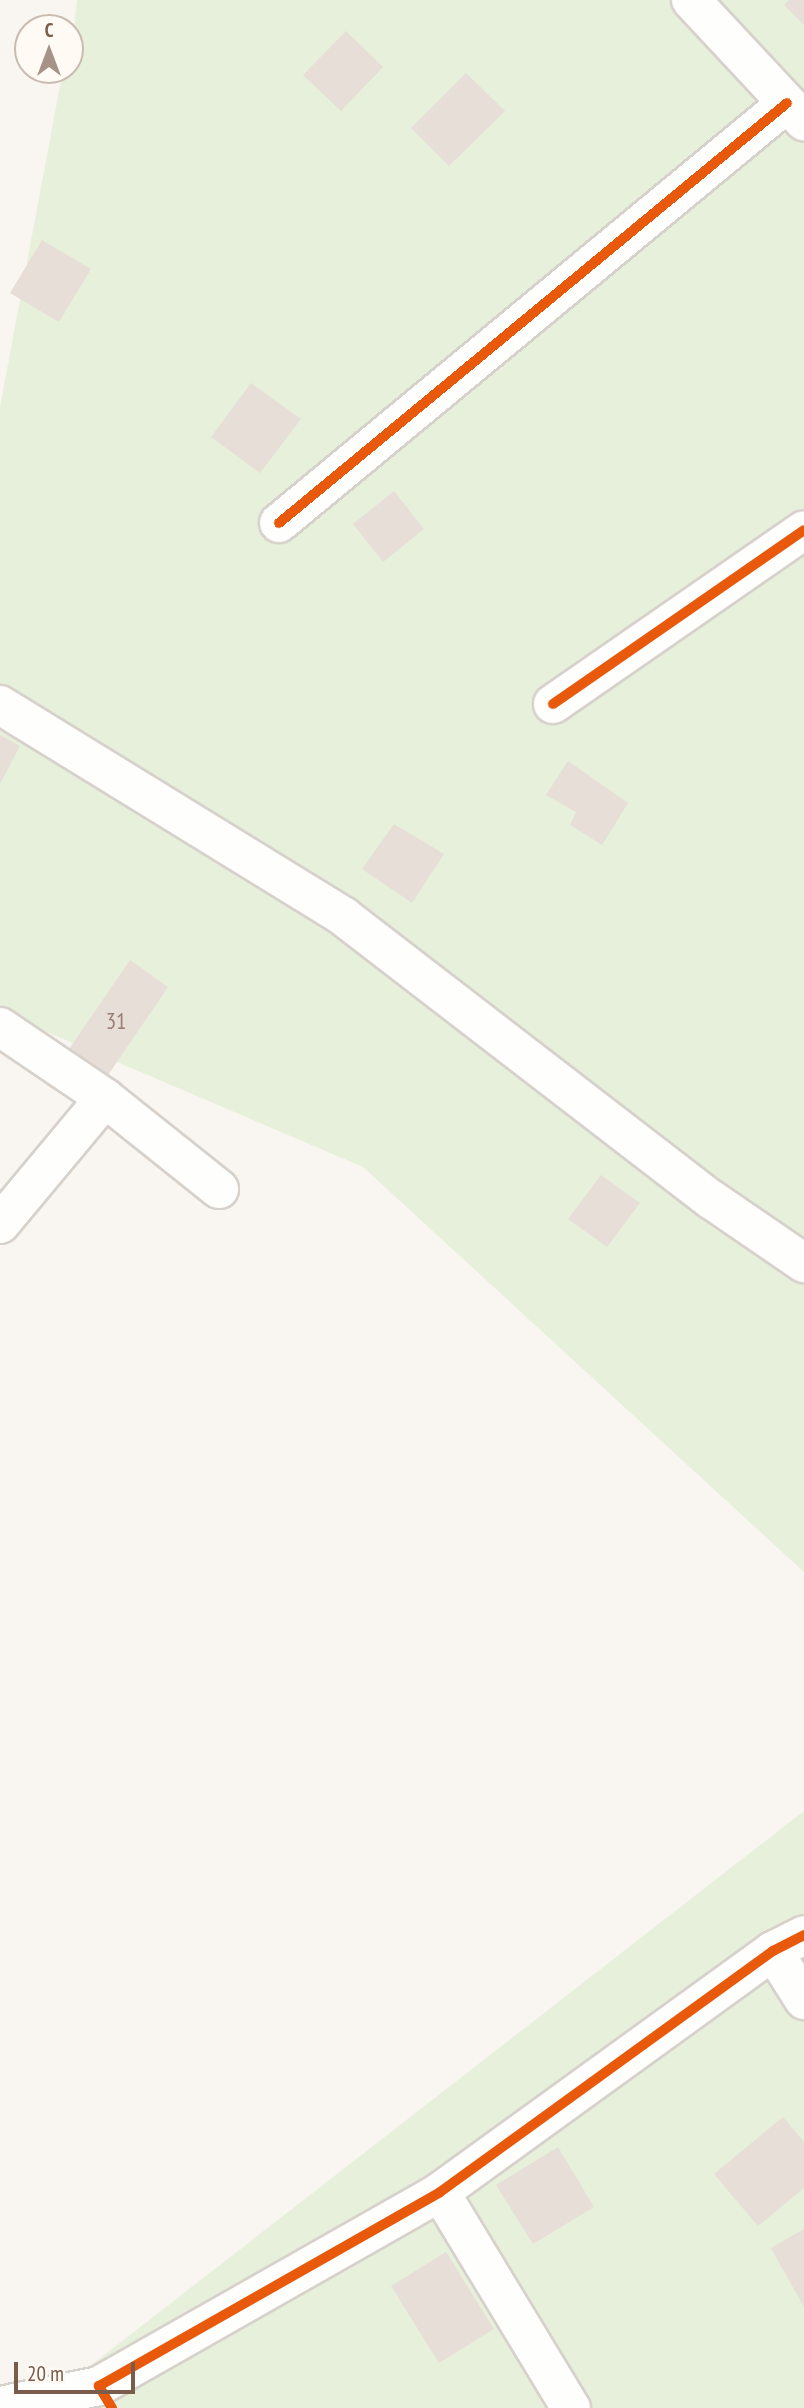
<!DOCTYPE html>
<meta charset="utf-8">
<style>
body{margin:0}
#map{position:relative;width:804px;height:2408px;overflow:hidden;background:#f9f5f0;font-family:"PT Sans Narrow",sans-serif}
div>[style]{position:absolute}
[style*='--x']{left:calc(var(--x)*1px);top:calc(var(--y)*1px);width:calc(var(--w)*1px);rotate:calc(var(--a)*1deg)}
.green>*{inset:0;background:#e7f0db}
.building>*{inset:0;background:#e6ded7}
.roads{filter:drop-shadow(2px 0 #d7d1cb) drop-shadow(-2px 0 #d7d1cb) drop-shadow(0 2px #d7d1cb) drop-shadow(0 -2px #d7d1cb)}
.minor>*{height:38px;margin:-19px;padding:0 19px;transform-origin:19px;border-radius:19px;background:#fefefd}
.cycleway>*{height:10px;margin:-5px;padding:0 5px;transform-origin:5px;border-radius:5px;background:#e8590c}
span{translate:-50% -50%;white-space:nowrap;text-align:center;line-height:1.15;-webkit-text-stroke:5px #fffaf3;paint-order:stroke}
.number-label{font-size:23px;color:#977e72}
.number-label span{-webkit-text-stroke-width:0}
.north{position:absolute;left:14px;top:14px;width:70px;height:70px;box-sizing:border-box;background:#fffaf3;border:2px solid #cabbb1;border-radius:50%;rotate:0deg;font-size:19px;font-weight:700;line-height:28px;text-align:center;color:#7a5c4d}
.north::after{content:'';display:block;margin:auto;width:24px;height:32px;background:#a69286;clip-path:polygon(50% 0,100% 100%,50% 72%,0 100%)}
.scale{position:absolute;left:14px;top:2362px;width:121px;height:32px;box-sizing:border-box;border:4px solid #7a5c4d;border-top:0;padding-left:9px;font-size:21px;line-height:24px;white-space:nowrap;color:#7a5c4d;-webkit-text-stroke:5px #fffaf3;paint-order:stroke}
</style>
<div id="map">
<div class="green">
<div style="clip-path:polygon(77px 0,804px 0,804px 1572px,363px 1167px,0 1012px,0 407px,63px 70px,70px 70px)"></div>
<div style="clip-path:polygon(804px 1811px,804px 2408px,36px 2408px)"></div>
</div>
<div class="building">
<div style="clip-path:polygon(789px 0,804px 0,804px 25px,784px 5px)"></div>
<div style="clip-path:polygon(346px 31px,383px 67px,341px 111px,303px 75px)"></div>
<div style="clip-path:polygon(466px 73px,505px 111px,449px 166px,411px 128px)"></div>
<div style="clip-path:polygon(42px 240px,91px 269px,59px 322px,10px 293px)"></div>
<div style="clip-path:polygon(251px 383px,301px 419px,260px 473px,211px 437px)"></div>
<div style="clip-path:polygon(394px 491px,424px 529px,383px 562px,353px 524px)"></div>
<div style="clip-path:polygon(0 735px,20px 746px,0 784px)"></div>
<div style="clip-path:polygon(568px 761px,628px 803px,602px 845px,570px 825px,576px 812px,546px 795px)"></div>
<div style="clip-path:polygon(394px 824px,444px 854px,412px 903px,362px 869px)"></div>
<div style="clip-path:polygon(130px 960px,168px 987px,104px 1081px,65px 1055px)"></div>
<div style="clip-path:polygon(601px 1175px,640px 1203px,607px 1247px,568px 1219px)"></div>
<div style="clip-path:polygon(783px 2117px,804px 2142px,804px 2188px,758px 2226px,714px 2174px)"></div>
<div style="clip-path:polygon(558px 2147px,594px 2207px,533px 2244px,496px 2185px)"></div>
<div style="clip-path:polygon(804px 2229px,804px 2307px,771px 2248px)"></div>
<div style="clip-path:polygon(446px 2252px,494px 2329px,439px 2363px,391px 2286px)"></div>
</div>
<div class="roads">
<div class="minor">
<div style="--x:691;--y:0;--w:166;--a:47"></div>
<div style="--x:279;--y:523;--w:659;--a:-39.58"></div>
<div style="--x:553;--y:704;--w:305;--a:-34.7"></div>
<div style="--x:0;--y:705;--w:404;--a:31.6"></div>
<div style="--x:344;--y:917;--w:464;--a:37.6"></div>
<div style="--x:712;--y:1200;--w:112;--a:34.4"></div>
<div style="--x:0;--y:1027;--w:127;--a:34.1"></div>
<div style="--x:105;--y:1098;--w:146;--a:38.6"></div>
<div style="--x:0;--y:1224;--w:164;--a:-50.2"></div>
<div style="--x:773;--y:1951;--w:58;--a:57.7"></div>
<div style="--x:440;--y:2192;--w:253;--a:58.8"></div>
<div style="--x:0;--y:2406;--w:101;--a:-11.4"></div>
<div style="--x:99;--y:2386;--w:392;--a:-29.6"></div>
<div style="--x:440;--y:2192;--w:411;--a:-35.9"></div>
<div style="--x:773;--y:1951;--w:35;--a:-27"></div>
</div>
</div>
<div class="cycleway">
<div style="--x:279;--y:523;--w:659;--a:-39.58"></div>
<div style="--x:553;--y:704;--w:305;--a:-34.7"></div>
<div style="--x:112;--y:2408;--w:26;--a:-121"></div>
<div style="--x:99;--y:2386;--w:392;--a:-29.6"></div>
<div style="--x:440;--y:2192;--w:411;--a:-35.9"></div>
<div style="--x:773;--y:1951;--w:35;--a:-27"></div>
</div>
<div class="number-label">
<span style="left:116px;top:1021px">31</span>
</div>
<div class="north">С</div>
<div class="scale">20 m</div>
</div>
